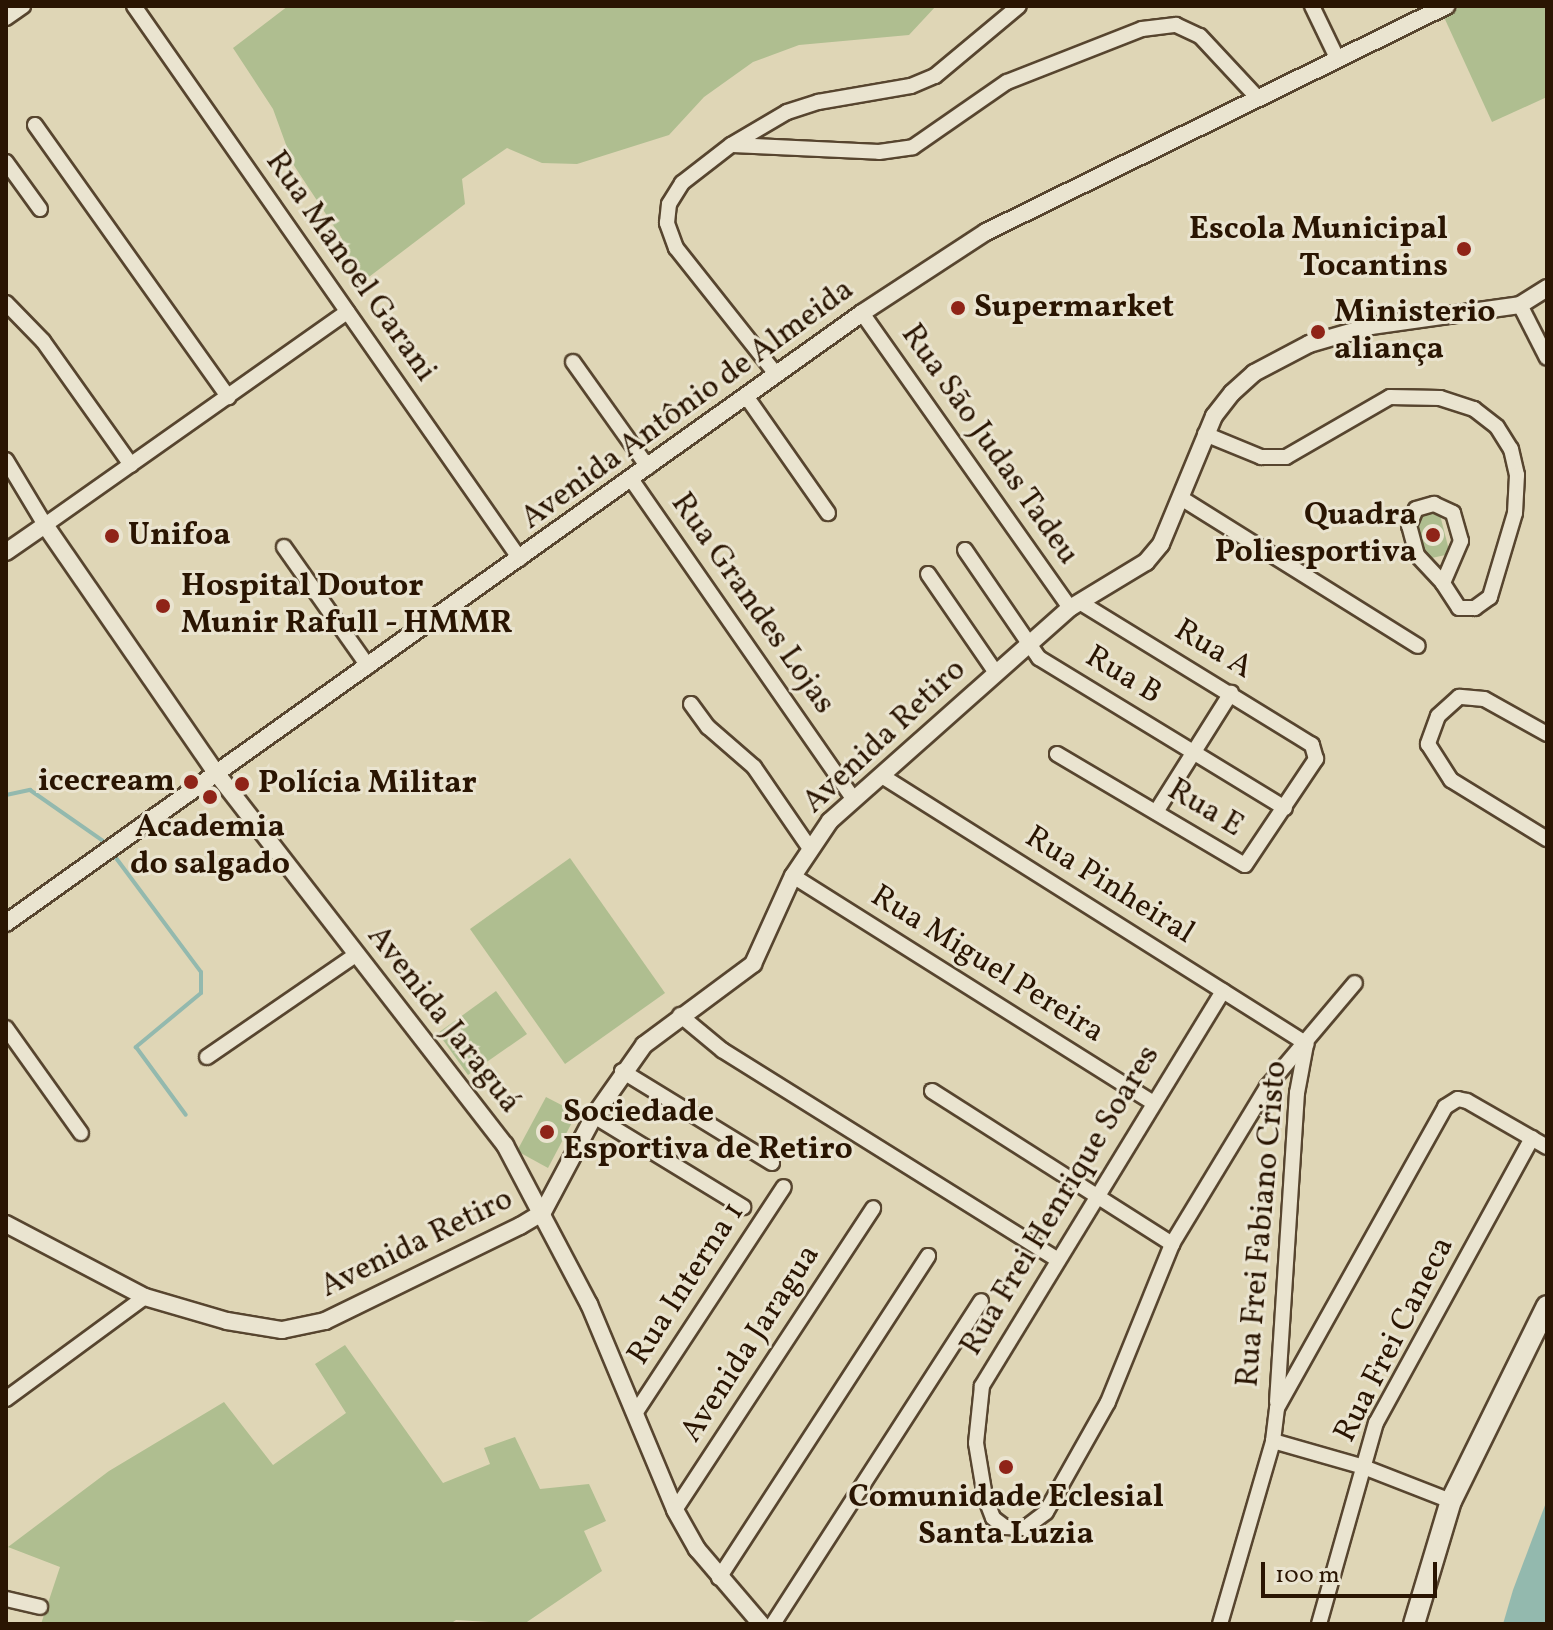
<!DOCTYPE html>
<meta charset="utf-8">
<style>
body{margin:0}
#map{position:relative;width:1553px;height:1630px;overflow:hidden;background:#dfd6b6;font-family:Vollkorn,serif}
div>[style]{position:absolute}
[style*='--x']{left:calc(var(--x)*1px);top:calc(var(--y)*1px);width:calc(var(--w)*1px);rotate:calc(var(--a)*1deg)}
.green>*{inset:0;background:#afbe90}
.water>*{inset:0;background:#93b9ae}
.stream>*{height:4px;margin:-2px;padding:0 2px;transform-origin:2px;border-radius:2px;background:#93b9ae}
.roads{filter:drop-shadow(2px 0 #57452f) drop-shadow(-2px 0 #57452f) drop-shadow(0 2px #57452f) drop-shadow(0 -2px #57452f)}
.minor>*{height:14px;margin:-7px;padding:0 7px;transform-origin:7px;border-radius:7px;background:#eae4d0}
.tertiary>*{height:16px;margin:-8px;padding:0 8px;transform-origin:8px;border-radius:8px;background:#eae4d0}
.secondary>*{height:20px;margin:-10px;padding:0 10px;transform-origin:10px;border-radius:10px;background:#eae4d0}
.dots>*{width:22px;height:22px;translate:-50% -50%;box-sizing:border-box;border:4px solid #eae4d0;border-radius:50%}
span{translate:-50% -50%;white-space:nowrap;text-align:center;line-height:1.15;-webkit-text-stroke:6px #eae4d0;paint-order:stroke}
.poi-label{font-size:32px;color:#2a1502;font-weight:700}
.right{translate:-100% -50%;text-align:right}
.left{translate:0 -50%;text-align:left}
.street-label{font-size:32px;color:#2a1502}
.frame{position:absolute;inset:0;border:8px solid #2a1502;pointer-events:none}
.scale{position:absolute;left:1261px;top:1562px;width:176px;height:36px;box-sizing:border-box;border:4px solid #2a1502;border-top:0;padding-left:10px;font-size:24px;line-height:28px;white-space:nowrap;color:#2a1502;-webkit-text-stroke:6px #eae4d0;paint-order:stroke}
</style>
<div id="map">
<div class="green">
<div style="clip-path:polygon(288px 6px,936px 6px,909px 35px,799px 45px,753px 62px,704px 97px,669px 135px,577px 164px,542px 163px,507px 148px,462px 179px,465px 204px,357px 286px,341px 237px,293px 164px,273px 109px,233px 48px)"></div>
<div style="clip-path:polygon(1462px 6px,1547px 6px,1547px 97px,1492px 122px,1443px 15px)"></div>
<div style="clip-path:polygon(1439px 511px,1450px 554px,1427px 559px,1416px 516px)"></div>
<div style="clip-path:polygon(570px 858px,665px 993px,565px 1064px,470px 929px)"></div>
<div style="clip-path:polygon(496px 991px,527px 1034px,468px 1075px,438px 1033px)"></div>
<div style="clip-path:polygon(546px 1097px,577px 1113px,548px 1168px,517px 1151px)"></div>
<div style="clip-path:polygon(345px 1345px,443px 1483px,490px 1464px,484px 1448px,515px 1437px,540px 1489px,589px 1484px,606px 1521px,584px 1531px,602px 1571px,524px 1624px,456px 1620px,450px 1624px,41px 1624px,60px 1567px,8px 1547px,109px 1471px,224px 1402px,273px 1465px,346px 1413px,315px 1364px)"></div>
</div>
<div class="water">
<div style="clip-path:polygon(1547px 1500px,1547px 1624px,1503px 1624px,1513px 1590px)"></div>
</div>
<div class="stream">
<div style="--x:6;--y:795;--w:25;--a:-12"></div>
<div style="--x:30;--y:790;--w:89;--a:34.9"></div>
<div style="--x:116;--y:858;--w:142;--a:53.3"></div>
<div style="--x:201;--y:972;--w:21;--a:90"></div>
<div style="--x:201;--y:993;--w:85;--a:140.3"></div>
<div style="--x:136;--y:1047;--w:84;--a:53.7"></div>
</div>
<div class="roads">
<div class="minor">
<div style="--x:134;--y:6;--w:674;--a:55.08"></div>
<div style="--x:1312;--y:6;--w:58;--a:64.3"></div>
<div style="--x:6;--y:18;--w:21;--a:-35"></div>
<div style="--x:35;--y:125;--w:334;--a:54.6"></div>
<div style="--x:733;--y:145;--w:146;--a:2.7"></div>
<div style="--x:879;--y:152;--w:34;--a:-8"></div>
<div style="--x:913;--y:147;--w:114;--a:-34.7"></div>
<div style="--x:1007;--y:82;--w:145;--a:-21.4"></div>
<div style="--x:1142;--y:29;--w:34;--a:-7"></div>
<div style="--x:1176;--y:25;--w:26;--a:25"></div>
<div style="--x:1200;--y:36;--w:82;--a:47"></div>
<div style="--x:6;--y:162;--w:58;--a:54.1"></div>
<div style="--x:6;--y:303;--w:53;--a:45.8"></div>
<div style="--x:43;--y:341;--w:152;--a:54.6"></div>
<div style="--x:1520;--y:305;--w:59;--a:63"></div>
<div style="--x:862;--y:313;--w:361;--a:54.8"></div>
<div style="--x:573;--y:362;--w:129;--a:54.5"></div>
<div style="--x:776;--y:374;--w:161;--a:-128.4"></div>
<div style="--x:676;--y:248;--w:27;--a:-110"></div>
<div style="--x:667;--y:223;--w:19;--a:-84"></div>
<div style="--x:669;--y:204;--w:25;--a:-58"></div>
<div style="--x:682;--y:183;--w:62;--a:-37.8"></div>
<div style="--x:731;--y:145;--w:65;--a:-30.5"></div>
<div style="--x:787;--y:112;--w:33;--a:-18"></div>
<div style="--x:818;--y:102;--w:94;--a:-9.8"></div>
<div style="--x:911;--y:86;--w:26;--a:-23"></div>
<div style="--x:935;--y:76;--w:109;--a:-39.8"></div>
<div style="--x:746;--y:396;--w:143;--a:55"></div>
<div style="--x:1205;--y:434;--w:61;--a:22.3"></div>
<div style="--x:1261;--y:457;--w:25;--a:0"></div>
<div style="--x:1286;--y:457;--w:120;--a:-30"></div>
<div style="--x:1390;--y:397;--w:50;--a:1.1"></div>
<div style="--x:1440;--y:398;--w:36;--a:18"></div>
<div style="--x:1474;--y:409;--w:29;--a:38"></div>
<div style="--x:1497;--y:427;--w:26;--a:58"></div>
<div style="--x:1511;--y:449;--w:27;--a:77"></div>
<div style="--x:1517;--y:475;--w:38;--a:93"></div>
<div style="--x:1515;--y:513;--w:88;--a:106.6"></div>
<div style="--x:1490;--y:597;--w:19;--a:144"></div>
<div style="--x:1475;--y:608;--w:16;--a:180"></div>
<div style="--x:1459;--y:608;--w:30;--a:-123"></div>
<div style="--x:6;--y:460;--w:76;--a:59"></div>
<div style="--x:45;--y:525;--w:370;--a:-35.2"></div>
<div style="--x:631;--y:479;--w:391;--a:55.2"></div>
<div style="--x:1181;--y:498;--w:279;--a:32"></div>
<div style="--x:1434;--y:504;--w:21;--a:25"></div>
<div style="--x:1453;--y:513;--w:29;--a:74"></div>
<div style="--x:1461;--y:541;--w:46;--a:113.2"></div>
<div style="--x:1443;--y:583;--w:38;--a:-133"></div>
<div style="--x:1417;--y:555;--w:30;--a:-105"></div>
<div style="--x:1409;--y:526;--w:18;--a:-68"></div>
<div style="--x:1416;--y:509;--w:19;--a:-16"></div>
<div style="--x:284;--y:547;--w:146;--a:54.8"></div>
<div style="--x:965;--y:550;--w:131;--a:55.6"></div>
<div style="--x:1039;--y:658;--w:288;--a:31.4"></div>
<div style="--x:928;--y:574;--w:120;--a:55.5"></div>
<div style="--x:691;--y:704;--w:29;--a:54"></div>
<div style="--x:708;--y:727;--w:61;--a:41"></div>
<div style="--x:754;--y:767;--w:97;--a:55.5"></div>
<div style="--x:1547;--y:734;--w:72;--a:-150.9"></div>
<div style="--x:1484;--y:699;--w:25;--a:-175"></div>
<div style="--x:1459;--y:697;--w:28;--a:138"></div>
<div style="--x:1438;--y:716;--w:30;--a:110"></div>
<div style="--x:1428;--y:744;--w:43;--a:57.4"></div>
<div style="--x:1451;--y:780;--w:113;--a:31.6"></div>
<div style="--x:1057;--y:754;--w:218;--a:30.6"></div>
<div style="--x:1245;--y:865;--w:128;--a:-56.2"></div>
<div style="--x:1316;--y:759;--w:15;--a:-106"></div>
<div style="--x:1312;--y:745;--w:273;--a:-148.4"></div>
<div style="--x:882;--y:776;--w:502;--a:32.24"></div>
<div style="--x:1156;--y:812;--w:141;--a:-57.8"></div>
<div style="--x:793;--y:876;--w:424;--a:32.2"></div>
<div style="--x:1223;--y:991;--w:463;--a:121.4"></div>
<div style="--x:982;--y:1386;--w:57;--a:96"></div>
<div style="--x:976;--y:1443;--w:55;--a:80.5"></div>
<div style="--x:985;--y:1497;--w:22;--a:69"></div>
<div style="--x:993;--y:1518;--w:15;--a:37"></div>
<div style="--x:1005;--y:1527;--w:20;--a:3"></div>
<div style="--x:1025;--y:1528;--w:26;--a:-37"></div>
<div style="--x:1046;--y:1512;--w:126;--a:-60.6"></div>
<div style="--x:1108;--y:1402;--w:170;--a:-67.9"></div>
<div style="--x:1172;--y:1244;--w:184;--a:-58.8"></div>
<div style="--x:1267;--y:1087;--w:136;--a:-49.8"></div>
<div style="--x:680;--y:1015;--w:55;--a:39.8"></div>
<div style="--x:722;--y:1050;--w:394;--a:32"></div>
<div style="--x:6;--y:1028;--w:129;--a:54.5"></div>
<div style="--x:207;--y:1057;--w:182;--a:-34.5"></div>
<div style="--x:622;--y:1071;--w:176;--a:31.5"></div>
<div style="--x:932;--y:1091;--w:285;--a:32.5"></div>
<div style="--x:594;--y:1116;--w:175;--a:31.4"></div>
<div style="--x:6;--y:1399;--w:172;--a:-36.3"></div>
<div style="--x:1277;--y:1402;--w:310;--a:-86.3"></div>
<div style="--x:1297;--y:1093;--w:49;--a:-79.4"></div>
<div style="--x:636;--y:1412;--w:269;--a:-56.7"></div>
<div style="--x:1273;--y:1441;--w:91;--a:15.9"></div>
<div style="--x:1361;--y:1466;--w:97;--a:21.3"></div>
<div style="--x:675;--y:1510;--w:361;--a:-56.7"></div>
<div style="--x:719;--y:1578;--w:384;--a:-57"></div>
<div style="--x:6;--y:1599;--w:35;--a:13"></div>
<div style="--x:773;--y:1624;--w:384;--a:-57.2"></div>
<div style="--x:1220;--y:1624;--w:191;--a:-73.8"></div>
<div style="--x:1273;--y:1441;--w:33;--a:-83"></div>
<div style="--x:1277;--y:1408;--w:345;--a:-60.8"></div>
<div style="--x:1445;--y:1107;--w:15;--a:-32"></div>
<div style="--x:1458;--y:1099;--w:9;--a:13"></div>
<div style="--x:1467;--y:1101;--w:92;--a:29.9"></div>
<div style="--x:1319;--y:1624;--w:209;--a:-74.2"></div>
<div style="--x:1376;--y:1423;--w:325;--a:-61.3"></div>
</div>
<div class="tertiary">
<div style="--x:6;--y:552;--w:47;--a:-34.7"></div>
<div style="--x:45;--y:525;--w:303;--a:55.4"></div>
<div style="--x:217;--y:774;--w:470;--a:52.2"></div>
<div style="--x:505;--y:1145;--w:180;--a:62.2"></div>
<div style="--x:589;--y:1304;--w:223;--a:67.3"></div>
<div style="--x:675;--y:1510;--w:45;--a:60.6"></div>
<div style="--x:697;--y:1549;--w:99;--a:49.5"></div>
<div style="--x:6;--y:923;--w:1051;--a:-35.47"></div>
<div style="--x:862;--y:313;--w:148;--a:-33.2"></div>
<div style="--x:986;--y:232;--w:513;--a:-26.17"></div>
<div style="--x:6;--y:1224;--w:157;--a:27.7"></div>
<div style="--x:145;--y:1297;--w:85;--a:16.3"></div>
<div style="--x:227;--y:1321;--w:56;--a:9.3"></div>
<div style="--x:282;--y:1330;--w:44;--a:-11.8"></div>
<div style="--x:325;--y:1321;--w:217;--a:-26"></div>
<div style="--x:520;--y:1226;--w:27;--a:-31"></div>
<div style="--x:543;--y:1212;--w:109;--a:-62"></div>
<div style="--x:594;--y:1116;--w:87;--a:-54.8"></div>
<div style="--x:644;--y:1045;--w:136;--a:-36.6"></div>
<div style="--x:753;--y:964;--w:97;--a:-65.6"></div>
<div style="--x:793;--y:876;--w:66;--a:-56.1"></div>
<div style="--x:830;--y:821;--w:321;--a:-41.6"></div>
<div style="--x:1070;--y:608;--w:89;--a:-31.2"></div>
<div style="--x:1146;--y:562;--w:23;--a:-50"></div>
<div style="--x:1161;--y:544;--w:139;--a:-67.5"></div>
<div style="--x:1214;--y:416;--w:29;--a:-52"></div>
<div style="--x:1232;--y:393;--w:30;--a:-42"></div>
<div style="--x:1254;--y:373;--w:62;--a:-27.8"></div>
<div style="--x:1309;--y:344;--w:65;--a:-16.2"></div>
<div style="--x:1371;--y:326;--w:150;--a:-8"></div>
<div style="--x:1520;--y:305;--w:32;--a:-32"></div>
</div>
<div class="secondary">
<div style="--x:1414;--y:1624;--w:128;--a:-73.3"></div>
<div style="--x:1451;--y:1501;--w:217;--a:-63.8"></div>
</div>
</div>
<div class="dots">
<div style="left:1464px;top:249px;background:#8f2418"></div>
<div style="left:958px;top:308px;background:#8f2418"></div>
<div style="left:1318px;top:332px;background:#8f2418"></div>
<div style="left:1433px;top:535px;background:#8f2418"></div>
<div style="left:112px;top:536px;background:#8f2418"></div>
<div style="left:163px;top:606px;background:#8f2418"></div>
<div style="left:191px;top:782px;background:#8f2418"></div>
<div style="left:242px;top:784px;background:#8f2418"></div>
<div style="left:210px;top:797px;background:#8f2418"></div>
<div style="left:547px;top:1132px;background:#8f2418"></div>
<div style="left:1006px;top:1467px;background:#8f2418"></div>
</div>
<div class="poi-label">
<span class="right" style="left:1448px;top:249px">Escola Municipal<br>Tocantins</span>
<span class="left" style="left:974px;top:308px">Supermarket</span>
<span class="left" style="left:1334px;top:332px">Ministerio<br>aliança</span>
<span class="right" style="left:1417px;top:535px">Quadra<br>Poliesportiva</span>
<span class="left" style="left:128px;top:536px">Unifoa</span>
<span class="left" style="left:181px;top:606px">Hospital Doutor<br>Munir Rafull - HMMR</span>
<span class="right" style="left:175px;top:782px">icecream</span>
<span class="left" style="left:258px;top:784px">Polícia Militar</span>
<span style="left:210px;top:847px">Academia<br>do salgado</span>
<span class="left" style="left:563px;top:1132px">Sociedade<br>Esportiva de Retiro</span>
<span style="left:1006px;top:1517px">Comunidade Eclesial<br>Santa Luzia</span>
</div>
<div class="street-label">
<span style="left:350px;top:267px;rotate:55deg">Rua Manoel Garani</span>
<span style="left:688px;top:405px;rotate:-36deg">Avenida Antônio de Almeida</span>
<span style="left:989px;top:445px;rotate:55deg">Rua São Judas Tadeu</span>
<span style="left:752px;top:604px;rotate:55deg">Rua Grandes Lojas</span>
<span style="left:1213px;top:650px;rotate:31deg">Rua A</span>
<span style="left:1123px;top:676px;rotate:31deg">Rua B</span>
<span style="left:885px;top:737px;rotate:-43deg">Avenida Retiro</span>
<span style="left:1205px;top:809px;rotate:31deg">Rua E</span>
<span style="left:1109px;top:886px;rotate:32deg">Rua Pinheiral</span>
<span style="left:987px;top:965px;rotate:32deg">Rua Miguel Pereira</span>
<span style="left:443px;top:1020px;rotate:52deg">Avenida Jaraguá</span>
<span style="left:1061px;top:1201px;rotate:-59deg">Rua Frei Henrique Soares</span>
<span style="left:1263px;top:1224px;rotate:-85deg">Rua Frei Fabiano Cristo</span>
<span style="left:417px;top:1244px;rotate:-26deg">Avenida Retiro</span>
<span style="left:687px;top:1284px;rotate:-57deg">Rua Interna 1</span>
<span style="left:1395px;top:1340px;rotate:-63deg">Rua Frei Caneca</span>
<span style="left:751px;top:1344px;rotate:-57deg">Avenida Jaragua</span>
</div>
<div class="frame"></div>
<div class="scale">100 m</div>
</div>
